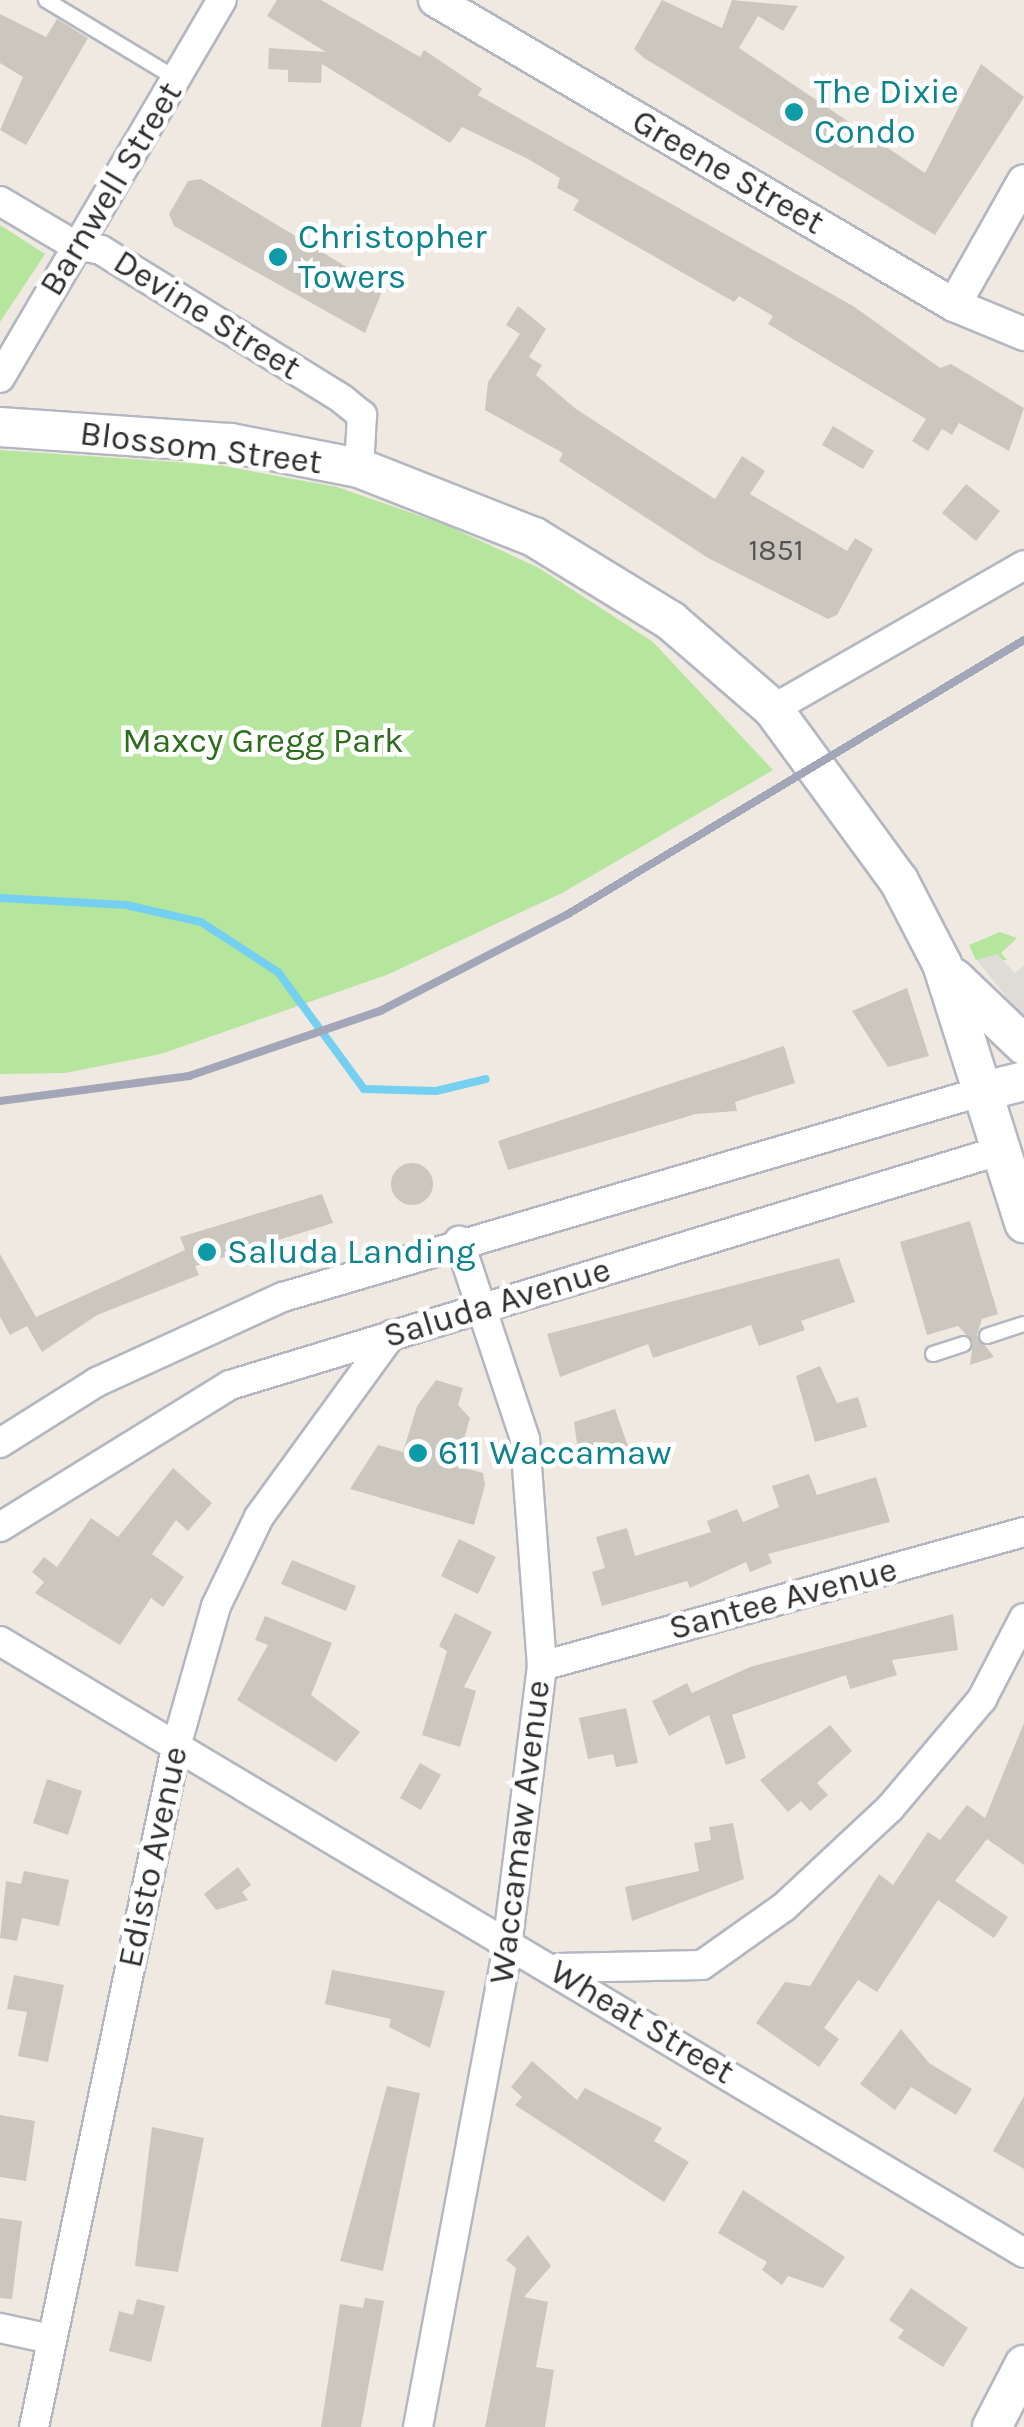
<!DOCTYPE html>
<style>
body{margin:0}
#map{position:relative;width:1024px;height:2427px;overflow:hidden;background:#efe9e1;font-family:Karla,sans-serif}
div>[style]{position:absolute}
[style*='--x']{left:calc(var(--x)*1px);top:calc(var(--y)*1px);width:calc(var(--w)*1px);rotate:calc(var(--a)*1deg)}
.green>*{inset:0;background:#b6e59e}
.plaza>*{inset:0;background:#dfdcd8}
.stream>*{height:8px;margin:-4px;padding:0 4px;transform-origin:4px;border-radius:4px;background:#75cff0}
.building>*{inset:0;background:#cbc7bf}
.round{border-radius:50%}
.roads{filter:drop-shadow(2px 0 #b4b7c1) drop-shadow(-2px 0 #b4b7c1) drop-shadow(0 2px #b4b7c1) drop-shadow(0 -2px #b4b7c1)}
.service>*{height:14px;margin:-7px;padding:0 7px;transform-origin:7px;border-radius:7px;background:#fff}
.minor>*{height:28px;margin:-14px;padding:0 14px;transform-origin:14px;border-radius:14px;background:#fff}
.tertiary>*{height:32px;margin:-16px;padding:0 16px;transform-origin:16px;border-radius:16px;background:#fff}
.secondary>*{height:38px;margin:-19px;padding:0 19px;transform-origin:19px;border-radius:19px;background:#fff}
.rail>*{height:8px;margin:-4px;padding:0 4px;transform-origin:4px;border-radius:4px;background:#a3a6b8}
.dots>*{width:28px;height:28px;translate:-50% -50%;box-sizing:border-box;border:5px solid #fff;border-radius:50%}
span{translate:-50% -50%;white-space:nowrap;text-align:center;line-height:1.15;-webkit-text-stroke:9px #fff;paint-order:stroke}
.number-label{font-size:30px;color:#555452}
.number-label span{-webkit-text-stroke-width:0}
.culture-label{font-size:35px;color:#0d838f}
.left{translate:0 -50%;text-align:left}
.street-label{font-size:35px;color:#2e2e2e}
.park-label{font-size:35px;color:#2c6e1b}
</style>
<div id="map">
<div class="green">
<div style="clip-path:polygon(0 225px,45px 254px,0 322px)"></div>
<div style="clip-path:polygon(0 450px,218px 465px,337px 487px,446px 525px,539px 568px,653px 642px,773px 770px,562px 893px,389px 974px,161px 1054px,65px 1073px,0 1074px)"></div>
<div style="clip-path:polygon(1000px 932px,1017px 938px,1001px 953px,1007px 960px,976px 960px,969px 945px)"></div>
</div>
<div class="plaza">
<div style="clip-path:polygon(997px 954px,1015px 973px,1024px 965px,1024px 1020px,977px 960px)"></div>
</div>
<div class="stream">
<div style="--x:0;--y:898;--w:126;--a:3.2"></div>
<div style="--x:126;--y:905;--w:77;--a:12.8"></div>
<div style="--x:201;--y:922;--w:92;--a:33"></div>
<div style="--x:278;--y:972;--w:145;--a:53.7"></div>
<div style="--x:364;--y:1089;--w:72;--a:1.6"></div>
<div style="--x:436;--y:1091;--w:51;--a:-13.5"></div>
</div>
<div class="building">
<div style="clip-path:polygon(277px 0,321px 0,420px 57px,424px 50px,482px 89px,478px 95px,853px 306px,940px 368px,951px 364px,976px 379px,1024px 408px,1009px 451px,959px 423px,952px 435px,942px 429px,928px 451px,912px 441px,926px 419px,768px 324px,773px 316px,739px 296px,734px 302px,573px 210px,579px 200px,557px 188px,560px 178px,528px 159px,462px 127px,450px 143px,322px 64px,321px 83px,288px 82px,288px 70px,268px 69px,269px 48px,326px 52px,267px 16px)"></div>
<div style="clip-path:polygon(662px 0,722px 28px,732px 0,798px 6px,783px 31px,758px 16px,739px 48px,925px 173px,981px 64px,1024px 97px,935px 235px,644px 58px,634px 49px)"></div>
<div style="clip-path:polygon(0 14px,46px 37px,57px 19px,88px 38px,26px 145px,0 130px,23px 77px,0 63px)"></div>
<div style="clip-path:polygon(201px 179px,383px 289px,365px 333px,174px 226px,169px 214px,188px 181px)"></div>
<div style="clip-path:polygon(518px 306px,546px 329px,529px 357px,542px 365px,536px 375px,576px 409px,715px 499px,742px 456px,765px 471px,750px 494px,847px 551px,855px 538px,873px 549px,837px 615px,828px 619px,708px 558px,559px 461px,563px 453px,485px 410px,488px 382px,520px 334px,506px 325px)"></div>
<div style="clip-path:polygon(833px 426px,874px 451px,863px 469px,822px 445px)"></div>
<div style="clip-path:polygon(966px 484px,1000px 511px,976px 541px,942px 513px)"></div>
<div style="clip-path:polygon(907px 988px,929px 1056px,888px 1067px,852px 1011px)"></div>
<div style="clip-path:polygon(784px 1046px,795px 1083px,735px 1102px,737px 1111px,696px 1114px,508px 1170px,498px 1141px)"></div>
<div class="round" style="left:391px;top:1163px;width:42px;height:42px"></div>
<div style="clip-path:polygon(322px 1194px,333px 1223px,195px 1266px,199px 1275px,97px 1315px,42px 1352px,27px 1326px,10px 1335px,0 1317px,0 1254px,36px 1317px,185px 1250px,180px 1237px)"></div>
<div style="clip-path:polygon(970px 1221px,998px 1314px,982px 1319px,977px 1335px,994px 1357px,970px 1365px,973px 1342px,958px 1326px,927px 1335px,900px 1242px)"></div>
<div style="clip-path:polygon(839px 1258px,855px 1302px,801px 1321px,805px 1330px,759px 1346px,751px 1325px,653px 1358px,648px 1344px,560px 1377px,547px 1334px)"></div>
<div style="clip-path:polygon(820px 1366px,837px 1403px,858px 1397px,867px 1427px,815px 1442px,796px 1376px)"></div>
<div style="clip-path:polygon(436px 1380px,463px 1388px,458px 1405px,470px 1418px,456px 1466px,483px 1473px,485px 1485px,474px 1525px,350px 1489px,378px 1445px,403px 1452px,417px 1406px)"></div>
<div style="clip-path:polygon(615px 1409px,629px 1449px,580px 1465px,574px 1422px)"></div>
<div style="clip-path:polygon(173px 1468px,212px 1503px,188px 1531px,176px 1520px,152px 1554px,184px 1577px,163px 1607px,151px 1598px,120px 1645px,35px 1593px,44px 1582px,32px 1572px,44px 1557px,57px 1567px,91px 1518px,118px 1537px)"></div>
<div style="clip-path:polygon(809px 1474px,817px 1495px,876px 1477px,890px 1522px,768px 1554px,772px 1563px,750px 1572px,746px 1562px,690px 1588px,687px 1581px,602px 1606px,592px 1572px,605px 1568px,596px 1537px,627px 1528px,635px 1556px,711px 1532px,707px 1521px,737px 1509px,743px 1522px,779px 1507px,772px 1486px)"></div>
<div style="clip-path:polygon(459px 1539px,496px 1557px,478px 1594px,441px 1576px)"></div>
<div style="clip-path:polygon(292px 1560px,356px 1586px,346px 1611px,281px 1584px)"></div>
<div style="clip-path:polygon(455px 1613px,492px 1632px,464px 1687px,476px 1691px,460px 1747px,422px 1735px,447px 1651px,439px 1646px)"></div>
<div style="clip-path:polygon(953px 1614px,958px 1650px,892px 1660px,897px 1675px,850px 1689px,846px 1675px,732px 1715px,746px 1758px,726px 1765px,709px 1715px,669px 1736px,652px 1701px,687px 1683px,692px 1693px,750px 1667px)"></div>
<div style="clip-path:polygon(265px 1616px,332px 1643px,311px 1695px,360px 1732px,336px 1762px,237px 1700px,268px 1645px,255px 1640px)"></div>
<div style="clip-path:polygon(626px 1708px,638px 1763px,616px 1767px,613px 1754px,588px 1759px,579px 1718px)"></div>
<div style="clip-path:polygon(1024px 1723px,1024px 1865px,987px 1839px,955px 1881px,1008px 1917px,994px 1938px,938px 1900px,877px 1992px,858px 1980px,824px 2028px,839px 2039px,819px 2067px,756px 2023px,785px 1982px,810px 1986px,879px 1874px,893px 1885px,928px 1832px,940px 1840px,967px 1805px,985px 1818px)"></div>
<div style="clip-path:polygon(830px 1725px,852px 1751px,817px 1783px,828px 1795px,810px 1811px,801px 1801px,788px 1812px,760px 1780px)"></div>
<div style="clip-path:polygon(420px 1763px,441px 1775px,421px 1810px,400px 1798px)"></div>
<div style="clip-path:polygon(47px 1779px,82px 1791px,68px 1835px,33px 1823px)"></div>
<div style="clip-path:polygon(733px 1823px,744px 1879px,632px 1921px,625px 1887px,699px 1871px,694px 1843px,711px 1840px,709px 1827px)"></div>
<div style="clip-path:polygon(238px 1867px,251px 1885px,242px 1892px,248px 1900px,216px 1910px,204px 1894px)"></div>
<div style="clip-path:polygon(24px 1871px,69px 1880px,59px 1926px,22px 1918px,17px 1941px,0 1938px,6px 1881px,21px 1884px)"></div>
<div style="clip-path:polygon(332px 1970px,445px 1991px,430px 2048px,389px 2027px,391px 2019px,325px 2004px)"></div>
<div style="clip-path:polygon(14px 1975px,64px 1985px,48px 2062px,18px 2056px,27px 2012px,7px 2009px)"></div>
<div style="clip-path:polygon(901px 2029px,929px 2063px,972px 2089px,956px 2115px,911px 2087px,895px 2110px,860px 2084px)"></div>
<div style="clip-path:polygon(532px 2061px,577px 2100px,585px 2088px,662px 2128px,654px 2141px,689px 2162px,664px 2202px,515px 2105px,522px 2097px,511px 2087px)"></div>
<div style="clip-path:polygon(387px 2086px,420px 2093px,383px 2271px,340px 2261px)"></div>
<div style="clip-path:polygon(1024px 2096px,1024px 2169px,993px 2151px)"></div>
<div style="clip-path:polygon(0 2115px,35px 2121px,26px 2181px,0 2177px)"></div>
<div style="clip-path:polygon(152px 2127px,204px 2138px,178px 2272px,135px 2266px)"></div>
<div style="clip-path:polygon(743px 2190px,845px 2257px,823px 2288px,788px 2276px,782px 2285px,762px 2270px,767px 2262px,718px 2233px)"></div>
<div style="clip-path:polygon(0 2218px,22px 2221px,12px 2299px,0 2298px)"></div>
<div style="clip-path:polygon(528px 2235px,551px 2266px,524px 2297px,548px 2302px,536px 2367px,554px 2370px,545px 2427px,485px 2427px,516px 2268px,506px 2260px)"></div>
<div style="clip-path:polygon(911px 2288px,968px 2328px,943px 2367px,898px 2338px,904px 2330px,889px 2320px)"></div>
<div style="clip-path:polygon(365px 2298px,384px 2301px,361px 2427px,321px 2427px,340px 2304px,363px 2308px)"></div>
<div style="clip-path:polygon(137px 2299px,165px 2306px,151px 2362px,109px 2351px,119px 2311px,133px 2315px)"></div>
</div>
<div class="roads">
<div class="service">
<div style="--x:46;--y:0;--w:153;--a:31.1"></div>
<div style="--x:987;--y:1336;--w:39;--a:-18"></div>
<div style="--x:933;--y:1354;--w:32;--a:-18"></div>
</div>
<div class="minor">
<div style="--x:0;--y:201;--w:86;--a:30.7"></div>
<div style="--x:74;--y:245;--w:27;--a:10"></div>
<div style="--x:101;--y:250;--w:283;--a:31.7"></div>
<div style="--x:342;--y:399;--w:26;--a:39"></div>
<div style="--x:362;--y:415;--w:53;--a:93.2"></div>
<div style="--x:0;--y:378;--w:438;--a:-59.6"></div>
<div style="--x:773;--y:709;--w:289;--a:-29.8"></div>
<div style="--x:0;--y:1443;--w:115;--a:-32.2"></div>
<div style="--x:97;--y:1382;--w:205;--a:-24.6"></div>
<div style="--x:283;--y:1297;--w:731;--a:-16.38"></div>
<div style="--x:0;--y:1527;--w:270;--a:-31.7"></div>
<div style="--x:230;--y:1385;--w:807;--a:-16.93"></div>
<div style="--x:0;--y:1641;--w:1193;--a:30.86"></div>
<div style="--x:542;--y:1666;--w:500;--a:-15.54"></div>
<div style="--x:558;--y:1968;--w:144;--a:-1.2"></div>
<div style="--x:702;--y:1965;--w:100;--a:-35.3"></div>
<div style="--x:784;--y:1907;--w:145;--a:-43"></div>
<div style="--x:890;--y:1808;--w:143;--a:-49.8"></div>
<div style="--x:982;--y:1699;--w:91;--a:-62.6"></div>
<div style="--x:0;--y:2328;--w:52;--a:12.2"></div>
<div style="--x:34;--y:2427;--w:699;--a:-78.19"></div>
<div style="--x:177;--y:1743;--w:142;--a:-74.1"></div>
<div style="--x:216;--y:1606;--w:99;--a:-64.2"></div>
<div style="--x:259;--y:1517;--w:225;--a:-54"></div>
<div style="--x:418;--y:2427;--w:472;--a:-79.4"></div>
<div style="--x:505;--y:1963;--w:299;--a:-82.9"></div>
<div style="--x:542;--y:1666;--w:228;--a:-94.3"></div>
<div style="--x:525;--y:1439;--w:209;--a:-108.4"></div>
</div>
<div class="tertiary">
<div style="--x:435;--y:0;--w:602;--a:30.44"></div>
<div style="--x:954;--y:305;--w:76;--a:22.5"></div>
<div style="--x:954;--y:305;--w:142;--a:-60.6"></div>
</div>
<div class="secondary">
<div style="--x:0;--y:427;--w:232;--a:4"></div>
<div style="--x:231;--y:443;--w:130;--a:11.1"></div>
<div style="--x:359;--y:468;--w:188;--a:21.5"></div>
<div style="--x:534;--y:537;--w:161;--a:31.5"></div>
<div style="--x:671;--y:621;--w:135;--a:40.8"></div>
<div style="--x:773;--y:709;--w:213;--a:53.8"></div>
<div style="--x:899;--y:881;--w:93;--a:62.6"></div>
<div style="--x:942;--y:964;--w:272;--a:72.4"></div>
<div style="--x:954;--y:978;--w:97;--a:43.7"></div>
<div style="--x:984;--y:1091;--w:41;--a:-14"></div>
<div style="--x:992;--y:2427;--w:70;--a:-62.7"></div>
</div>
</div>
<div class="rail">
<div style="--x:0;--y:1101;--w:191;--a:-7.5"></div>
<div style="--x:189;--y:1076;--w:202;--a:-18.8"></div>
<div style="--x:380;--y:1011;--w:212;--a:-27.3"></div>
<div style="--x:568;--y:914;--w:532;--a:-31"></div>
</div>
<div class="dots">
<div style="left:794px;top:112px;background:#0f9aa8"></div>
<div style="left:278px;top:257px;background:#0f9aa8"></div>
<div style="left:207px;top:1252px;background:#0f9aa8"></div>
<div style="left:418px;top:1453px;background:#0f9aa8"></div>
</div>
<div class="number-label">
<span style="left:776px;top:550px">1851</span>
</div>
<div class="culture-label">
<span class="left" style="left:814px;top:112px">The Dixie<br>Condo</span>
<span class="left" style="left:298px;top:257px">Christopher<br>Towers</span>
<span class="left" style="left:227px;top:1252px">Saluda Landing</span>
<span class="left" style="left:438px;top:1453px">611 Waccamaw</span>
</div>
<div class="street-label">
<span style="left:728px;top:172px;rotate:30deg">Greene Street</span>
<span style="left:111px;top:189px;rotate:-59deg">Barnwell Street</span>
<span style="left:207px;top:315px;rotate:32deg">Devine Street</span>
<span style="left:201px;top:448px;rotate:7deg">Blossom Street</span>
<span style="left:497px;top:1303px;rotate:-17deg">Saluda Avenue</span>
<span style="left:783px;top:1599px;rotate:-15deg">Santee Avenue</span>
<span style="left:520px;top:1832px;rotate:-83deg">Waccamaw Avenue</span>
<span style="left:153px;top:1857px;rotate:-78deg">Edisto Avenue</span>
<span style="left:642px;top:2022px;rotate:31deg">Wheat Street</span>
</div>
<div class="park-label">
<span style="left:263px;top:741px">Maxcy Gregg Park</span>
</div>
</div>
